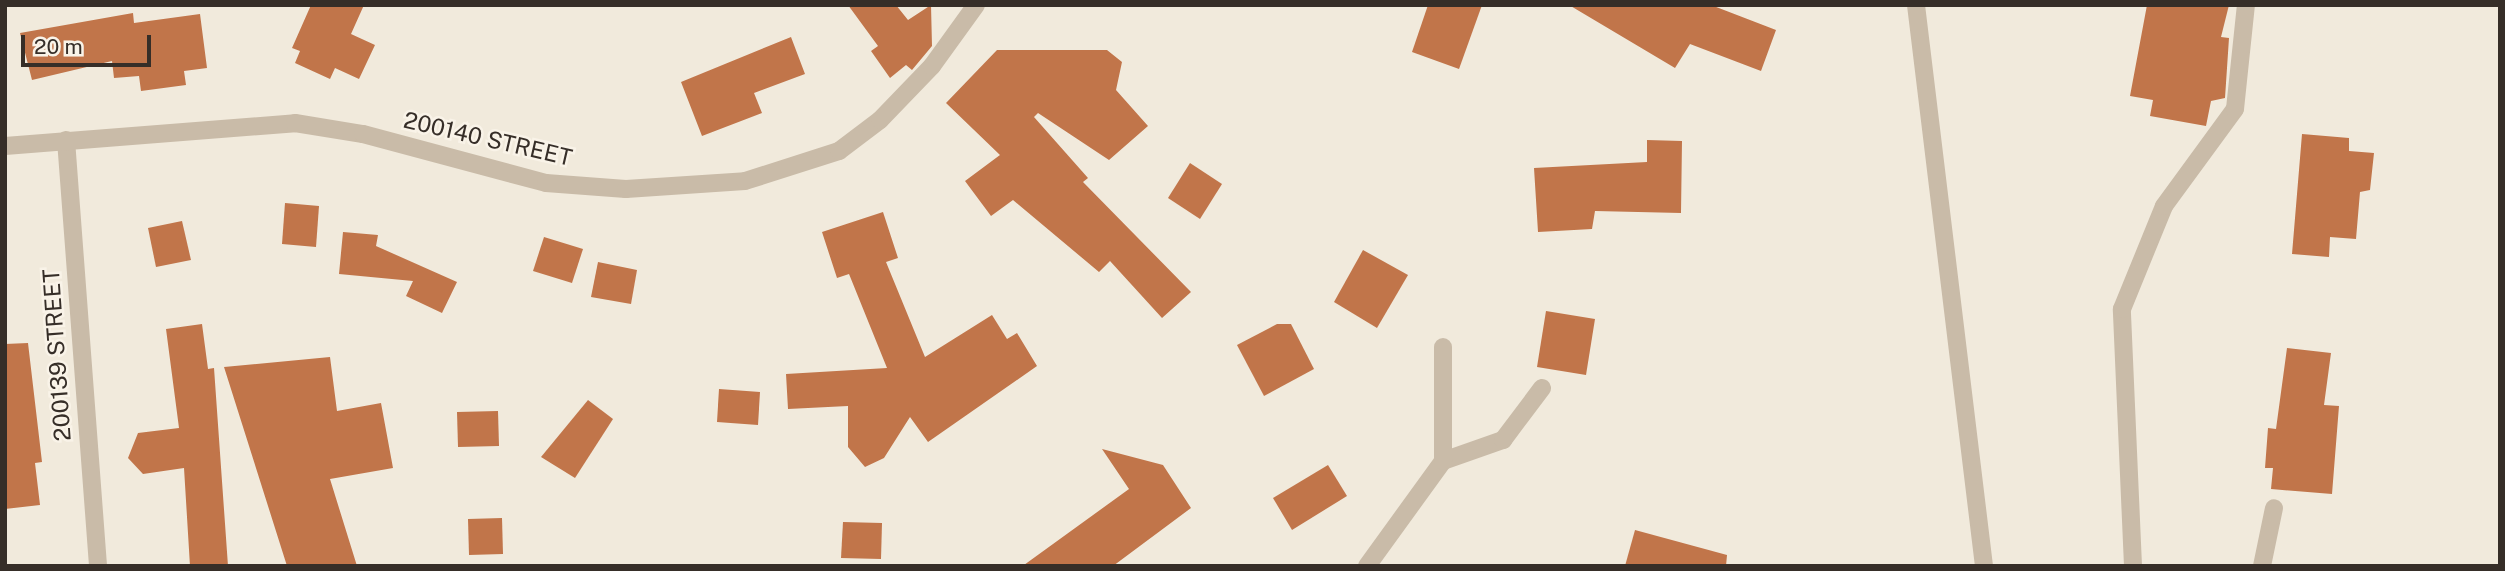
<!DOCTYPE html>
<style>
body{margin:0}
#map{position:relative;width:2505px;height:571px;overflow:hidden;background:#f1eadc;font-family:"Public Sans",sans-serif}
div>[style]{position:absolute}
[style*='--x']{left:calc(var(--x)*1px);top:calc(var(--y)*1px);width:calc(var(--w)*1px);rotate:calc(var(--a)*1deg)}
.building>*{inset:0;background:#c1754a}
.minor>*{height:18px;margin:-9px;padding:0 9px;transform-origin:9px;border-radius:9px;background:#c9bba8}
.tertiary>*{height:18px;margin:-9px;padding:0 9px;transform-origin:9px;border-radius:9px;background:#c9bba8}
span{translate:-50% -50%;white-space:nowrap;text-align:center;line-height:1.15;-webkit-text-stroke:5px #f9f3e8;paint-order:stroke}
.street-label{font-size:23px;color:#362e28}
.frame{position:absolute;inset:0;border:7px solid #362e28;pointer-events:none}
.scale{position:absolute;left:21px;top:35px;width:130px;height:32px;box-sizing:border-box;border:4px solid #362e28;border-top:0;padding-left:9px;font-size:21px;line-height:24px;white-space:nowrap;color:#362e28;-webkit-text-stroke:5px #f9f3e8;paint-order:stroke}
</style>
<div id="map">
<div class="building">
<div style="clip-path:polygon(311px 5px,364px 5px,351px 34px,375px 45px,359px 79px,335px 68px,330px 79px,295px 63px,300px 51px,292px 48px)"></div>
<div style="clip-path:polygon(848px 5px,896px 5px,908px 20px,931px 5px,932px 46px,912px 70px,906px 65px,890px 78px,871px 51px,878px 46px)"></div>
<div style="clip-path:polygon(1428px 5px,1482px 5px,1459px 69px,1412px 52px)"></div>
<div style="clip-path:polygon(1569px 5px,1711px 5px,1776px 30px,1761px 71px,1690px 44px,1675px 68px)"></div>
<div style="clip-path:polygon(2147px 5px,2229px 5px,2221px 37px,2229px 38px,2225px 98px,2211px 101px,2206px 126px,2150px 116px,2153px 100px,2130px 96px)"></div>
<div style="clip-path:polygon(133px 13px,134px 23px,200px 14px,207px 68px,184px 71px,186px 85px,141px 91px,139px 76px,114px 78px,112px 61px,32px 80px,20px 33px)"></div>
<div style="clip-path:polygon(791px 37px,805px 74px,754px 93px,762px 113px,702px 136px,681px 82px)"></div>
<div style="clip-path:polygon(997px 50px,1107px 50px,1122px 62px,1116px 90px,1148px 126px,1109px 160px,1038px 113px,1034px 117px,1088px 178px,1083px 182px,1191px 292px,1162px 318px,1110px 261px,1099px 272px,1013px 200px,991px 216px,965px 181px,1000px 155px,946px 103px)"></div>
<div style="clip-path:polygon(2302px 134px,2349px 138px,2349px 151px,2374px 153px,2370px 190px,2360px 192px,2356px 239px,2330px 237px,2329px 257px,2292px 254px)"></div>
<div style="clip-path:polygon(1647px 140px,1682px 141px,1681px 213px,1595px 211px,1592px 229px,1538px 232px,1534px 168px,1647px 162px)"></div>
<div style="clip-path:polygon(1190px 163px,1222px 184px,1200px 219px,1168px 198px)"></div>
<div style="clip-path:polygon(285px 203px,319px 206px,316px 247px,282px 244px)"></div>
<div style="clip-path:polygon(883px 212px,898px 258px,886px 262px,925px 357px,992px 315px,1007px 339px,1017px 333px,1037px 366px,928px 442px,910px 417px,884px 458px,865px 467px,848px 447px,848px 406px,788px 409px,786px 374px,887px 368px,849px 274px,837px 278px,822px 232px)"></div>
<div style="clip-path:polygon(182px 221px,191px 260px,156px 267px,148px 228px)"></div>
<div style="clip-path:polygon(343px 232px,378px 235px,376px 246px,457px 282px,442px 313px,406px 296px,413px 281px,339px 274px)"></div>
<div style="clip-path:polygon(544px 237px,583px 249px,572px 283px,533px 271px)"></div>
<div style="clip-path:polygon(1363px 250px,1408px 275px,1377px 328px,1334px 302px)"></div>
<div style="clip-path:polygon(598px 262px,637px 270px,631px 304px,591px 297px)"></div>
<div style="clip-path:polygon(1546px 311px,1595px 319px,1586px 375px,1537px 367px)"></div>
<div style="clip-path:polygon(202px 324px,208px 369px,214px 368px,228px 566px,190px 566px,184px 468px,143px 474px,128px 458px,138px 433px,179px 428px,166px 329px)"></div>
<div style="clip-path:polygon(1277px 324px,1291px 324px,1314px 369px,1264px 396px,1237px 345px)"></div>
<div style="clip-path:polygon(28px 343px,42px 462px,35px 463px,40px 505px,5px 509px,5px 344px)"></div>
<div style="clip-path:polygon(2287px 348px,2331px 353px,2324px 405px,2339px 406px,2332px 494px,2271px 489px,2273px 468px,2265px 468px,2268px 428px,2276px 429px)"></div>
<div style="clip-path:polygon(330px 357px,337px 411px,381px 403px,393px 468px,330px 479px,357px 566px,287px 566px,224px 367px)"></div>
<div style="clip-path:polygon(719px 389px,760px 392px,758px 425px,717px 422px)"></div>
<div style="clip-path:polygon(588px 400px,613px 419px,575px 478px,541px 457px)"></div>
<div style="clip-path:polygon(498px 411px,499px 446px,458px 447px,457px 412px)"></div>
<div style="clip-path:polygon(1102px 449px,1163px 465px,1191px 508px,1113px 566px,1024px 565px,1129px 489px)"></div>
<div style="clip-path:polygon(1328px 465px,1347px 496px,1292px 530px,1273px 498px)"></div>
<div style="clip-path:polygon(502px 518px,503px 554px,469px 555px,468px 519px)"></div>
<div style="clip-path:polygon(843px 522px,882px 523px,881px 559px,841px 558px)"></div>
<div style="clip-path:polygon(1635px 530px,1727px 555px,1726px 566px,1625px 566px)"></div>
</div>
<div class="minor">
<div style="--x:66;--y:140;--w:427;--a:85.7"></div>
<div style="--x:5;--y:146;--w:291;--a:-4.5"></div>
<div style="--x:295;--y:123;--w:69;--a:9.2"></div>
<div style="--x:363;--y:134;--w:189;--a:15"></div>
<div style="--x:546;--y:183;--w:80;--a:4.3"></div>
<div style="--x:626;--y:189;--w:119;--a:-3.8"></div>
<div style="--x:745;--y:181;--w:99;--a:-17.7"></div>
<div style="--x:839;--y:151;--w:51;--a:-37.1"></div>
<div style="--x:880;--y:120;--w:75;--a:-46.1"></div>
<div style="--x:932;--y:66;--w:75;--a:-54.2"></div>
<div style="--x:1443;--y:461;--w:64;--a:-19.3"></div>
<div style="--x:1503;--y:440;--w:65;--a:-53.1"></div>
<div style="--x:1367;--y:566;--w:130;--a:-54.1"></div>
<div style="--x:1443;--y:461;--w:114;--a:-90"></div>
<div style="--x:2133;--y:566;--w:257;--a:-92.5"></div>
<div style="--x:2122;--y:309;--w:111;--a:-67.8"></div>
<div style="--x:2164;--y:206;--w:120;--a:-53.8"></div>
<div style="--x:2235;--y:109;--w:105;--a:-84"></div>
<div style="--x:2262;--y:566;--w:59;--a:-78.3"></div>
</div>
<div class="tertiary">
<div style="--x:1916;--y:5;--w:565;--a:83.09"></div>
</div>
<div class="street-label">
<span style="left:488px;top:139px;rotate:13deg">200140 STREET</span>
<span style="left:57px;top:355px;rotate:-94deg">200139 STREET</span>
</div>
<div class="frame"></div>
<div class="scale">20 m</div>
</div>
